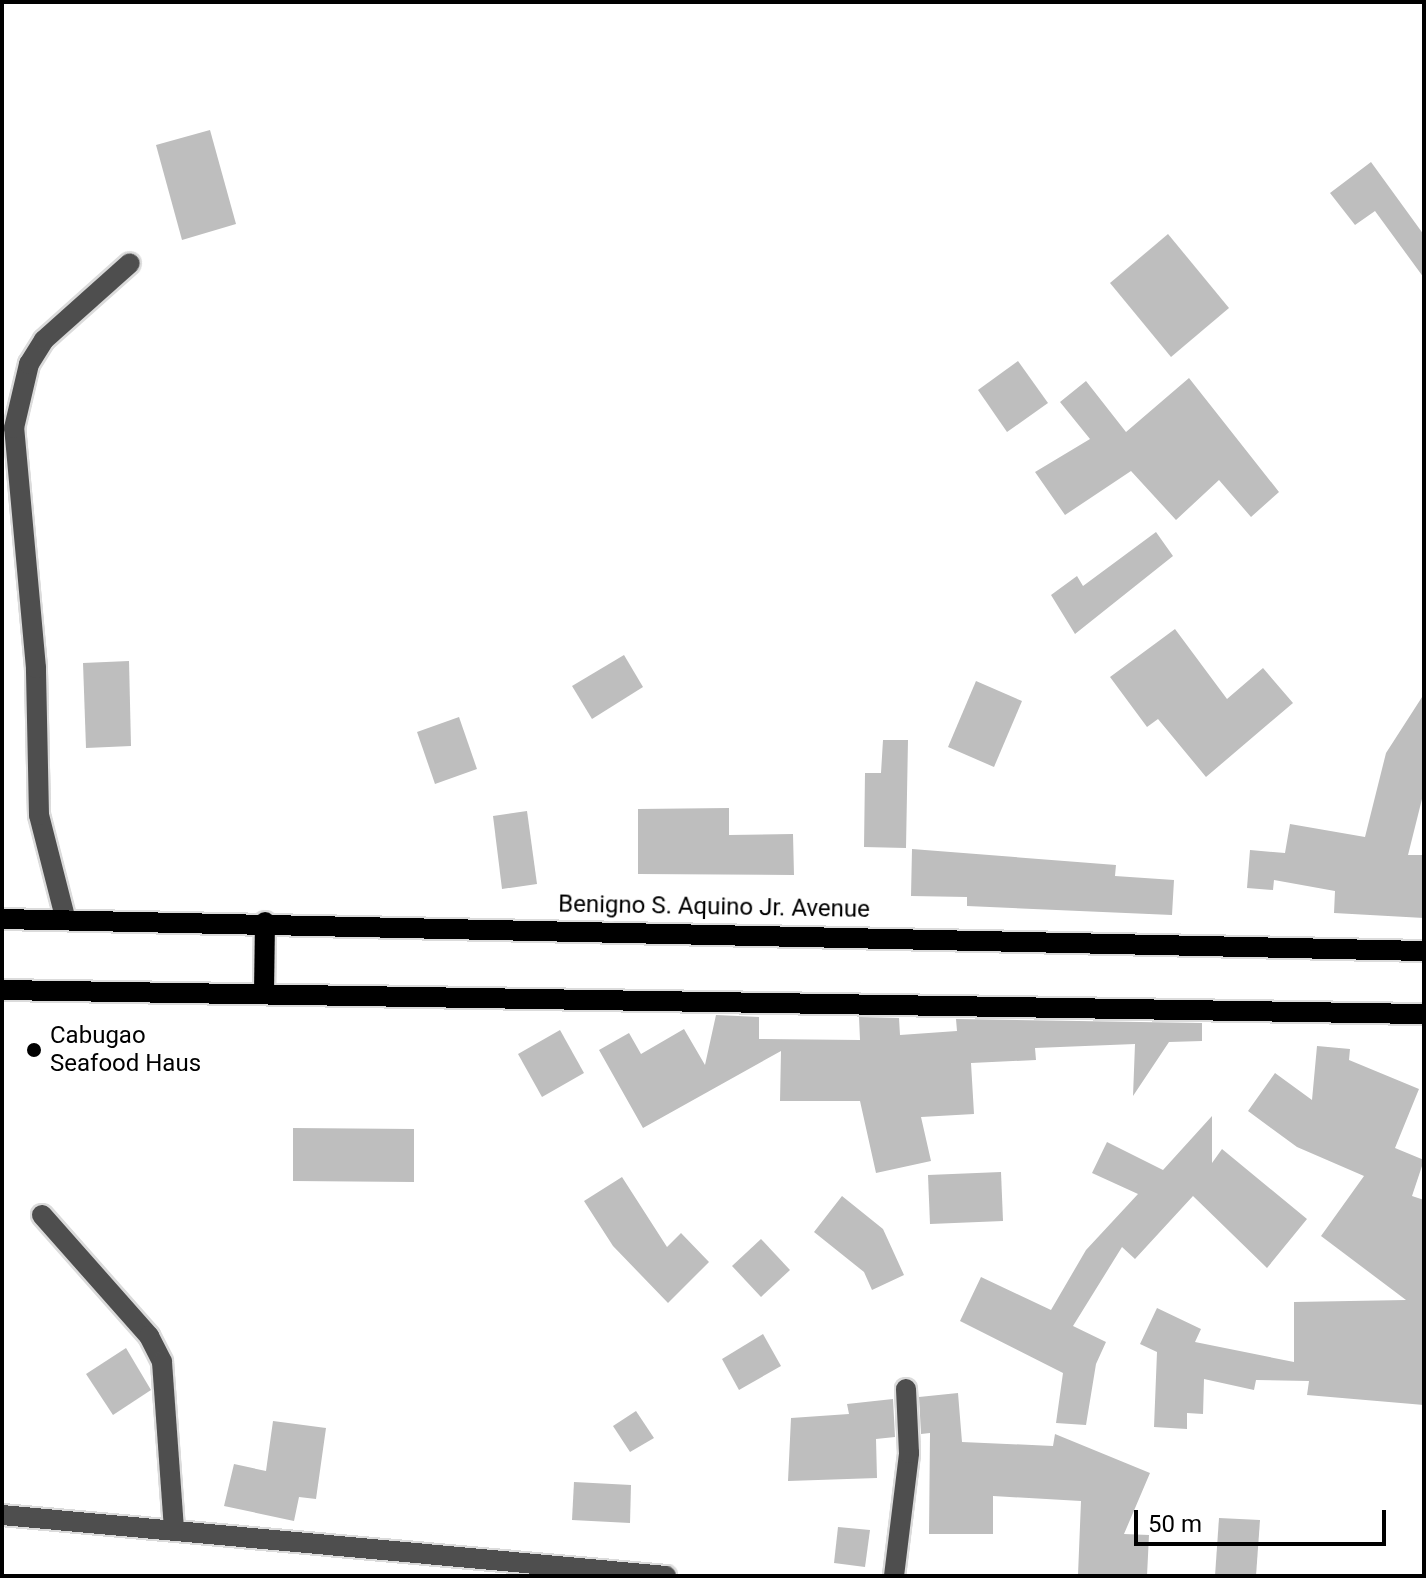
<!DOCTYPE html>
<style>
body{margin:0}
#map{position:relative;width:1426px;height:1578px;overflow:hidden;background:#fff;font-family:Roboto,sans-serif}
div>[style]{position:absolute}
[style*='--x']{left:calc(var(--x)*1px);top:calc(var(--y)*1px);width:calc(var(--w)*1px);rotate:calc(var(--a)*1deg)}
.building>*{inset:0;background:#bebebe}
.roads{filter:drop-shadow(2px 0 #dbdbdb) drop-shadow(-2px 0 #dbdbdb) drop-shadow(0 2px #dbdbdb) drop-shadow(0 -2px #dbdbdb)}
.minor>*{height:20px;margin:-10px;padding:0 10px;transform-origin:10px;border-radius:10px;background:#4e4e4e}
.major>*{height:20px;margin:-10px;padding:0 10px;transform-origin:10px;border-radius:10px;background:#000}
.dots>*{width:22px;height:22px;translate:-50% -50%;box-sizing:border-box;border:4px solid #fff;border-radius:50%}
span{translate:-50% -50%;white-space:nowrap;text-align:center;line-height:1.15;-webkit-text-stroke:7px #fff;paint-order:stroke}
.street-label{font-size:24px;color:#000}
.poi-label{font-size:24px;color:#000}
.left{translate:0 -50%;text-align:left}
.frame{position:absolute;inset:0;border:4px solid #000;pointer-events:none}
.scale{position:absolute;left:1134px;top:1510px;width:252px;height:36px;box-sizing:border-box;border:4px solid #000;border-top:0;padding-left:10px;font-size:24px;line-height:28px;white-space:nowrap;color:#000;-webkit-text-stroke:6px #fff;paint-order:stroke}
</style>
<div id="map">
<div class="building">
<div style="clip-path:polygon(210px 130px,236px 224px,182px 240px,156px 145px)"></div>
<div style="clip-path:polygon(1371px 162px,1424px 235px,1424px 278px,1375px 211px,1355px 225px,1330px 193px)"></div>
<div style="clip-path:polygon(1168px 234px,1229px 308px,1171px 357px,1110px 283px)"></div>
<div style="clip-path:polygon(1018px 361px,1048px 403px,1007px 432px,978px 390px)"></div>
<div style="clip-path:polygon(1189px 378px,1279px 492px,1251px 517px,1219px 480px,1176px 520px,1131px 471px,1065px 515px,1035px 472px,1090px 439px,1060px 402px,1086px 381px,1126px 432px)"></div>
<div style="clip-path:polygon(1156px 532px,1173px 556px,1075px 634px,1051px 595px,1077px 576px,1083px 586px)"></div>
<div style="clip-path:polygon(1175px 629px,1227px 699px,1263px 668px,1293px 703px,1206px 777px,1158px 719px,1147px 727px,1110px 677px)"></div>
<div style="clip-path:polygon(624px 655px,643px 687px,592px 719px,572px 686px)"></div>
<div style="clip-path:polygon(129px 661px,131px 746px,86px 748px,83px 663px)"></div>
<div style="clip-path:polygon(976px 681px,1022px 701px,994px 767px,948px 747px)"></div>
<div style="clip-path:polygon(1424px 694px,1424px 791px,1408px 855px,1424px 855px,1424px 918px,1334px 913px,1335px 891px,1274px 880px,1273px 890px,1247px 888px,1250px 850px,1285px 853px,1290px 824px,1365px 837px,1386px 753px)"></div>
<div style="clip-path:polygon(459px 717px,477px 769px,435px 784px,417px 732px)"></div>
<div style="clip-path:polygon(883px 740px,908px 740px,906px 848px,864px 847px,865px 773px,881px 773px)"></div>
<div style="clip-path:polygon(729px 808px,729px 835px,793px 834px,794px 875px,638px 874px,638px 809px)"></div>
<div style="clip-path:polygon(527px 811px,537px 884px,502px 889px,493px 816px)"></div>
<div style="clip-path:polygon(912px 849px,1116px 865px,1115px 876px,1174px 880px,1172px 915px,967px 906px,967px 897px,911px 896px)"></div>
<div style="clip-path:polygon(716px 1015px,759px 1017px,759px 1039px,860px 1040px,859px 1017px,899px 1018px,900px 1035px,957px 1031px,956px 1019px,1202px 1023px,1202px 1041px,1169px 1042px,1133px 1096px,1135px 1044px,1035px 1048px,1036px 1060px,971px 1063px,974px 1114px,921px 1117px,931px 1161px,876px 1173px,860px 1101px,780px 1101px,781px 1051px,643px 1128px,599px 1050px,629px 1033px,641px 1054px,684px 1029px,705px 1065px)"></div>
<div style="clip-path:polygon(560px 1030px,584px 1073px,542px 1097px,518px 1054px)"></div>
<div style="clip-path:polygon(1317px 1046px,1350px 1049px,1349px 1060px,1419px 1089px,1395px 1148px,1424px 1160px,1412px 1196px,1424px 1200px,1424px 1405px,1307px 1395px,1309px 1381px,1256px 1380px,1254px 1390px,1204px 1379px,1203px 1414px,1187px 1413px,1187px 1429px,1154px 1427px,1157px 1352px,1140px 1344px,1157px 1308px,1201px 1329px,1195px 1342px,1294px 1362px,1294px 1302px,1406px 1300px,1321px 1236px,1364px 1176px,1297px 1147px,1248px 1111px,1275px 1073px,1312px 1100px)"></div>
<div style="clip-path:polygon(1212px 1116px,1212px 1163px,1222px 1149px,1307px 1219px,1267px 1268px,1193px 1196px,1135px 1259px,1122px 1247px,1073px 1326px,1106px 1342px,1096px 1364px,1086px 1425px,1056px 1423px,1063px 1373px,960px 1321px,981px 1277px,1051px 1310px,1086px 1250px,1138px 1194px,1092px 1173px,1107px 1142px,1163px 1170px)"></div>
<div style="clip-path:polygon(293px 1128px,414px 1129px,414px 1182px,293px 1181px)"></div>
<div style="clip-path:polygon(1001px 1172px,1003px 1221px,930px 1224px,928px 1175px)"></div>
<div style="clip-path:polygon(622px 1177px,667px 1247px,681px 1233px,709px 1262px,668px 1303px,613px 1246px,584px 1201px)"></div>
<div style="clip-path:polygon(842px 1196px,883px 1229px,904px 1275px,872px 1290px,864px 1272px,814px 1232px)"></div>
<div style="clip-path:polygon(761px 1239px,790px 1270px,761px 1297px,732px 1266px)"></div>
<div style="clip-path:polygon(763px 1334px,781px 1366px,739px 1390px,722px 1359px)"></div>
<div style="clip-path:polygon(126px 1348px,151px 1390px,113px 1415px,86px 1374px)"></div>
<div style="clip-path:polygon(958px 1393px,962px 1442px,1053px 1446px,1055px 1434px,1150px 1473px,1124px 1534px,1149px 1535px,1147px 1576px,1078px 1575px,1081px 1501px,993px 1496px,993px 1534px,929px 1534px,930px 1433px,921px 1434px,919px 1397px)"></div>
<div style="clip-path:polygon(893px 1399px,895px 1437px,876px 1439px,877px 1478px,788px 1481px,791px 1418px,849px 1414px,847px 1404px)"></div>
<div style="clip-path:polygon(636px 1411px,654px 1438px,630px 1452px,613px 1426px)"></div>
<div style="clip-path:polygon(273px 1421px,326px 1428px,316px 1499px,299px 1497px,294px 1521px,224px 1506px,234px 1464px,266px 1471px)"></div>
<div style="clip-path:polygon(574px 1482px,631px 1485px,630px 1523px,572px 1520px)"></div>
<div style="clip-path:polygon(1219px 1518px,1260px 1520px,1256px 1576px,1215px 1576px)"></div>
<div style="clip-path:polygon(838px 1527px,870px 1530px,865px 1567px,834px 1563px)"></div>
</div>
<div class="roads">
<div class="minor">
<div style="--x:65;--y:917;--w:105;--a:-104.3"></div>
<div style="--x:39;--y:815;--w:147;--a:-91.2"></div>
<div style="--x:36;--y:668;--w:241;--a:-95.2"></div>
<div style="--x:14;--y:428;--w:66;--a:-76.8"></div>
<div style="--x:29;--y:364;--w:28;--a:-58"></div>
<div style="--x:44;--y:340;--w:115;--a:-41.8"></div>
<div style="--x:42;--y:1215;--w:162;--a:48.5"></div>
<div style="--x:149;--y:1336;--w:29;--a:63"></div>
<div style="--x:162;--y:1362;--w:168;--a:85.9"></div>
<div style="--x:2;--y:1515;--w:667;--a:5.25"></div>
<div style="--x:894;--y:1576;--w:124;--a:-83"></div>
<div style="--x:909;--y:1453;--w:64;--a:-92.7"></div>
</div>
<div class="major">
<div style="--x:2;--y:919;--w:1422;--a:1.29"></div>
<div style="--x:2;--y:990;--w:1422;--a:0.97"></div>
<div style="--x:264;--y:993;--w:71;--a:-89.2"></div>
</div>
</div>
<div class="dots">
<div style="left:34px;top:1050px;background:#000"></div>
</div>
<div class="street-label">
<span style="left:714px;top:907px;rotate:1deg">Benigno S. Aquino Jr. Avenue</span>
</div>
<div class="poi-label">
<span class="left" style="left:50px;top:1050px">Cabugao<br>Seafood Haus</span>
</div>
<div class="frame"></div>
<div class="scale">50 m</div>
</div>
